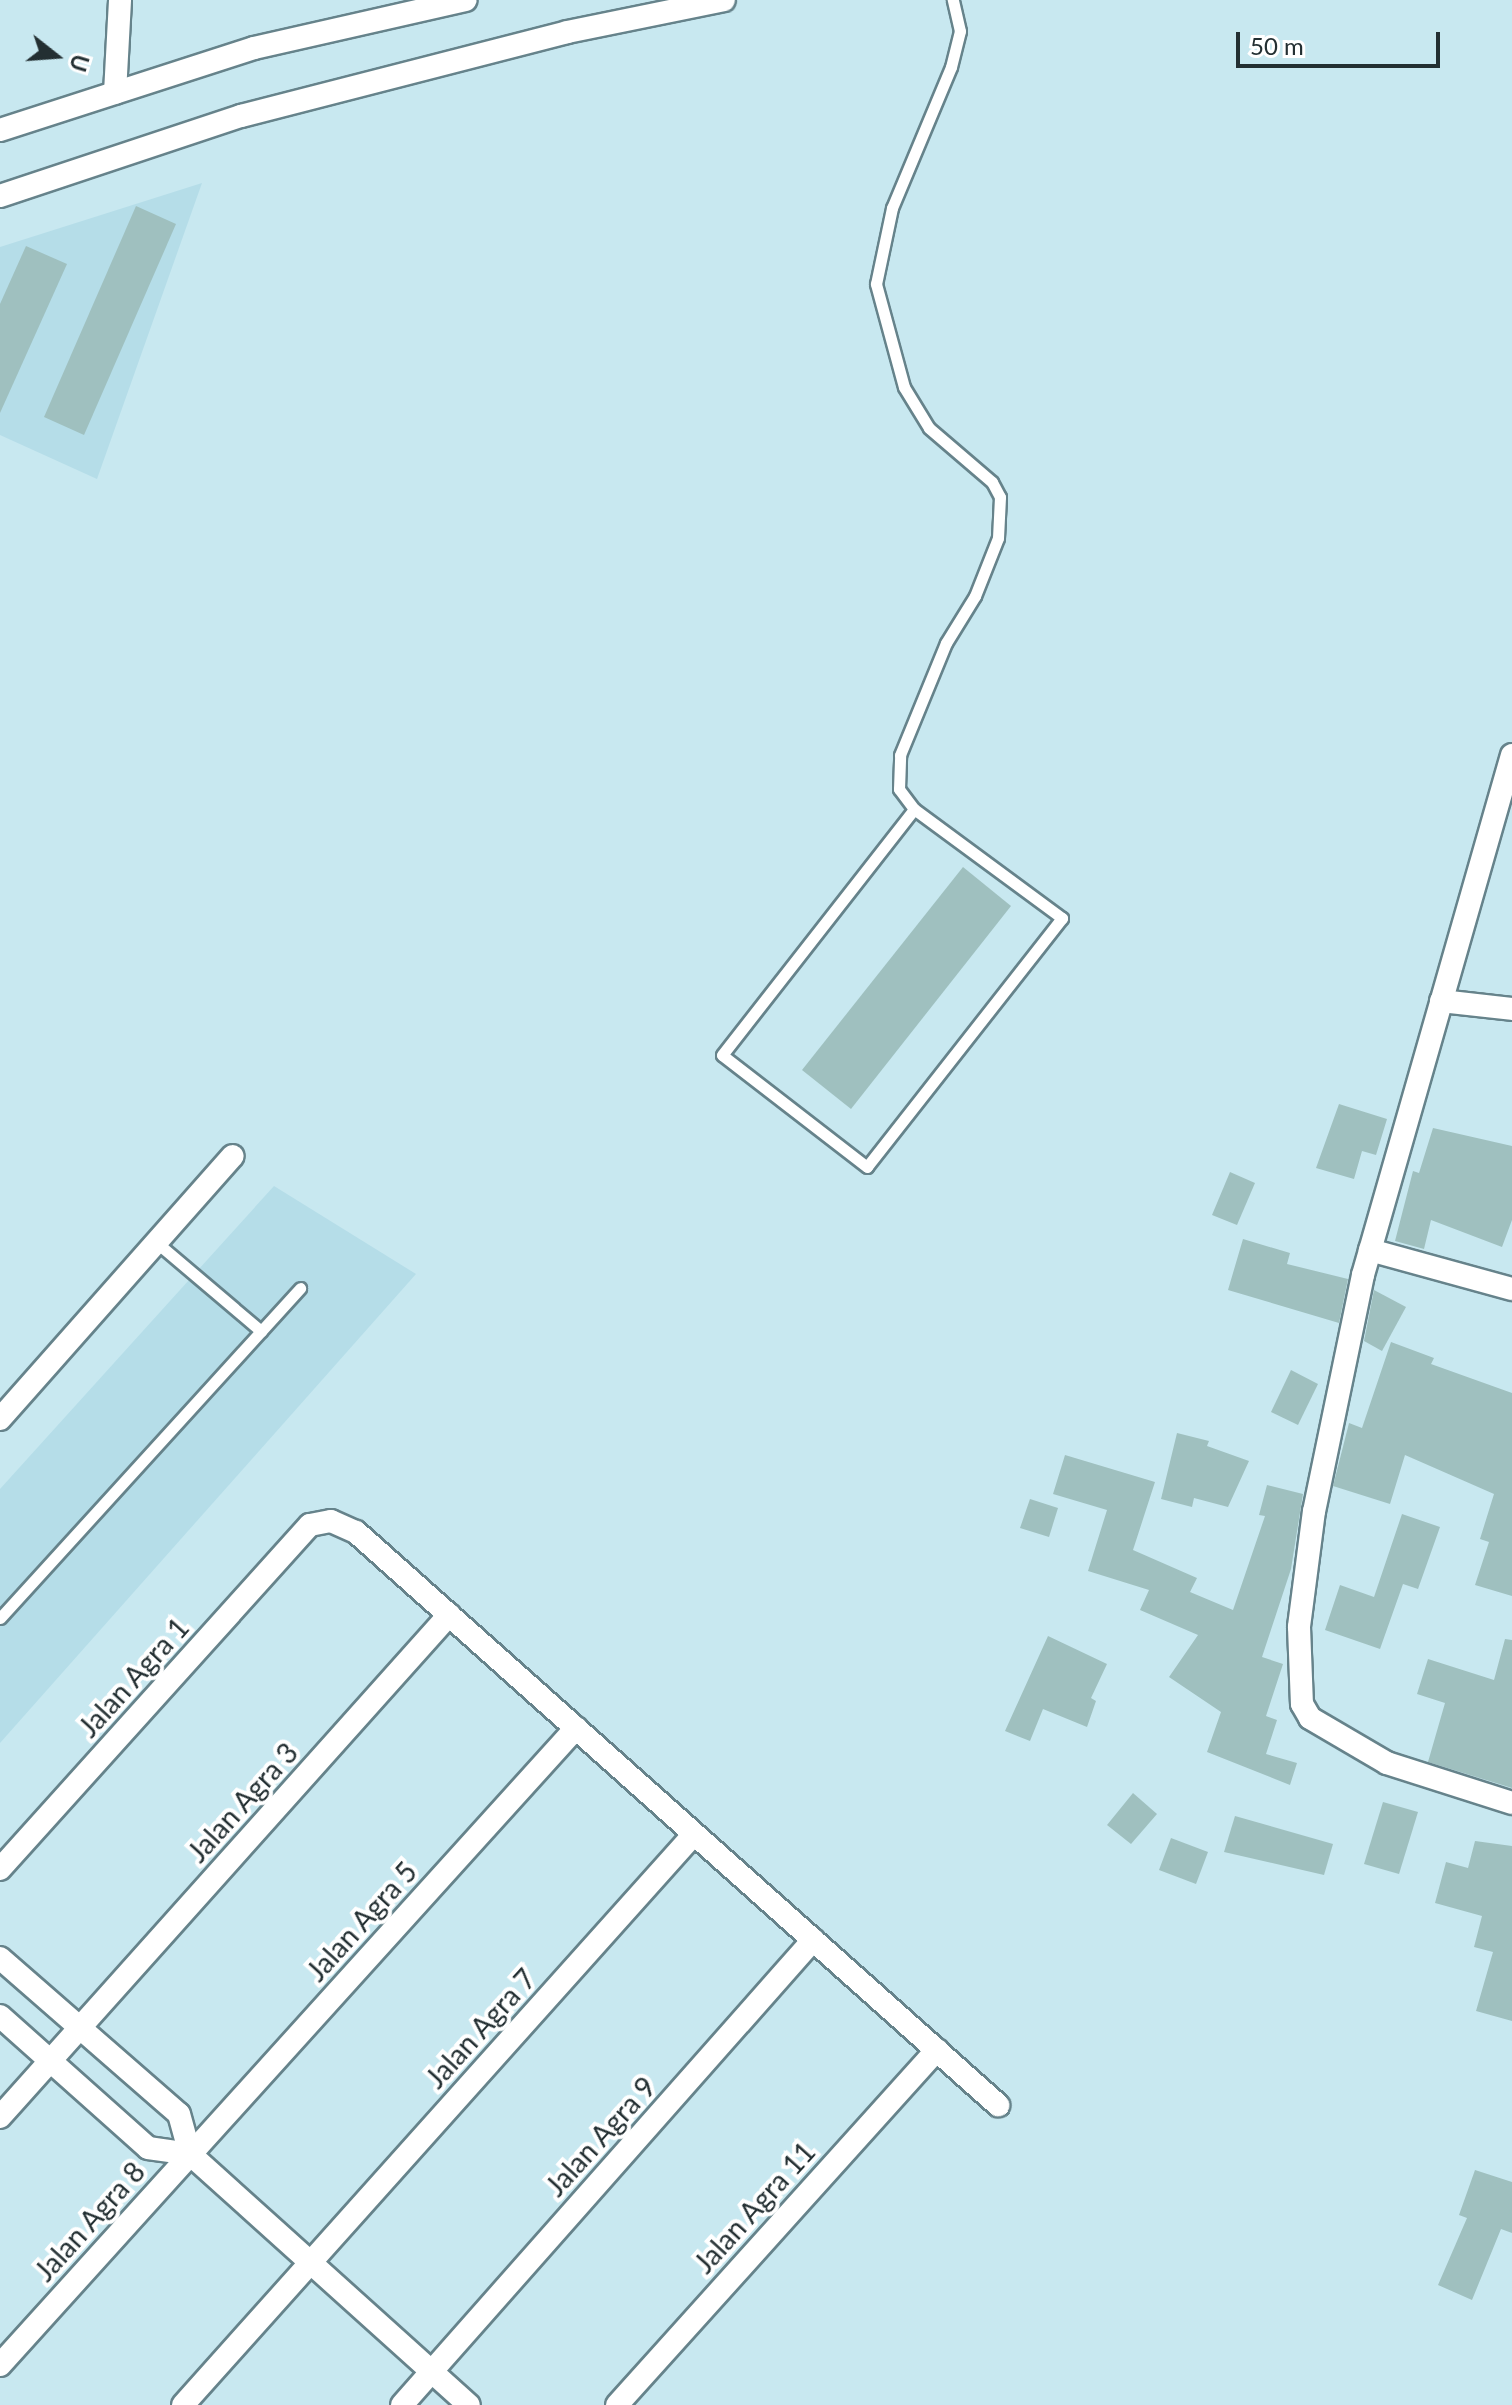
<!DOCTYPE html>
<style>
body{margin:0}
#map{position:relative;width:1512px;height:2405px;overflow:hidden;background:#c8e8f0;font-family:Lato,sans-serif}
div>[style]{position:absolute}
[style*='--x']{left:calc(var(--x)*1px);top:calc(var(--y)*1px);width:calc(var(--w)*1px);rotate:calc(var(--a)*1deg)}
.built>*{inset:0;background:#b5dde8}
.building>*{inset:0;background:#9fc0bf}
.roads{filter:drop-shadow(2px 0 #66838b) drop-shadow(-2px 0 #66838b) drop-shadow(0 2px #66838b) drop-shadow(0 -2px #66838b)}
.lane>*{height:11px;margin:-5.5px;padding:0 5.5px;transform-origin:5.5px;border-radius:5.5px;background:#fff}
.street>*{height:22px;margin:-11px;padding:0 11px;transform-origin:11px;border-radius:11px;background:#fff}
span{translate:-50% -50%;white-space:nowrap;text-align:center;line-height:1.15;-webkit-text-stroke:8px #fff;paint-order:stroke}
.street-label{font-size:28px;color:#232f32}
.north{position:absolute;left:16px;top:16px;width:80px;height:80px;-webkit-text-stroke:6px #fff;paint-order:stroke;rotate:107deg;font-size:22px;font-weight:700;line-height:32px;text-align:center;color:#232f32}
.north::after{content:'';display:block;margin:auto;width:28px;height:36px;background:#232f32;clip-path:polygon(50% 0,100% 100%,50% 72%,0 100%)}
.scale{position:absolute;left:1236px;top:32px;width:204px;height:36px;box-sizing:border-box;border:4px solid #232f32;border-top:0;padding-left:10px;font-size:24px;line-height:28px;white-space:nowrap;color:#232f32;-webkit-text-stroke:6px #fff;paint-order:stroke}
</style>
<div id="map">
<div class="built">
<div style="clip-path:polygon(202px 183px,97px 479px,0 435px,0 247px)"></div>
<div style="clip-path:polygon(274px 1186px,416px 1274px,0 1743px,0 1489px)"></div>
</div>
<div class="building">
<div style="clip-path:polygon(136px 206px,176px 224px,84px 435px,44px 417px)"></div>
<div style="clip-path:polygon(26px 246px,67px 264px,0 413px,0 304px)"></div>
<div style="clip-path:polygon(963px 867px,1011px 906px,851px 1109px,802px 1070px)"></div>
<div style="clip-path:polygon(1339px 1104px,1387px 1119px,1376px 1155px,1362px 1151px,1354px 1179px,1316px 1168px)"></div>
<div style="clip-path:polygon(1433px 1128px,1512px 1146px,1512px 1220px,1502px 1247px,1431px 1220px,1424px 1249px,1395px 1241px,1413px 1171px,1419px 1173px)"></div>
<div style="clip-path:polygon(1230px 1172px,1255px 1183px,1237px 1225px,1212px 1215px)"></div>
<div style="clip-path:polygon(1243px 1239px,1290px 1253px,1287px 1264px,1348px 1279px,1339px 1323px,1228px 1290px)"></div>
<div style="clip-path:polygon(1374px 1290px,1406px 1307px,1382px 1351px,1364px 1341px)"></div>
<div style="clip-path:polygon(1391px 1342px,1434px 1358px,1431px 1364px,1512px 1393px,1512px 1596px,1475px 1585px,1489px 1542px,1480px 1539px,1494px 1494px,1405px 1455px,1390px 1504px,1333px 1486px,1349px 1423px,1362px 1428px)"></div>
<div style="clip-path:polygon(1291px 1370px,1318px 1384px,1298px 1425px,1271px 1412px)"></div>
<div style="clip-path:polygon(1177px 1433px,1209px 1441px,1207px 1446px,1249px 1461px,1228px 1507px,1194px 1498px,1192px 1507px,1161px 1499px)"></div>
<div style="clip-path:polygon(1065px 1455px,1155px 1482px,1133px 1550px,1197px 1578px,1190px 1592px,1233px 1610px,1265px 1516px,1259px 1515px,1267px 1485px,1303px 1494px,1291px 1569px,1262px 1657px,1283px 1664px,1266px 1716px,1277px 1720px,1266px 1754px,1297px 1763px,1290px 1785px,1207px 1752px,1221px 1712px,1169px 1677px,1198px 1635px,1140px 1610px,1149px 1590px,1088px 1571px,1107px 1510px,1053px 1494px)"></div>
<div style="clip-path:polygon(1030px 1499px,1058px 1508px,1049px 1537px,1020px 1528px)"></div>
<div style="clip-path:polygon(1402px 1514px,1440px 1527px,1418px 1589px,1403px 1584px,1380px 1649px,1325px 1630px,1340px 1585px,1374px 1597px)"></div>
<div style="clip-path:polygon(1048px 1636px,1107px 1664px,1091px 1698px,1096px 1701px,1087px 1727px,1043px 1709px,1030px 1741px,1005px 1731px)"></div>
<div style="clip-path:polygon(1505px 1639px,1512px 1640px,1512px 1788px,1428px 1762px,1445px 1703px,1417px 1694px,1428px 1659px,1494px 1680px)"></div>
<div style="clip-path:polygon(1133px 1793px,1157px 1814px,1131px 1844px,1107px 1825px)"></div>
<div style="clip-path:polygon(1383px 1802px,1418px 1812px,1399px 1874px,1364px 1864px)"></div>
<div style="clip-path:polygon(1235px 1816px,1333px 1844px,1324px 1875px,1224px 1852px)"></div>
<div style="clip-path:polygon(1171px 1838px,1208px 1852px,1196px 1884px,1159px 1870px)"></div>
<div style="clip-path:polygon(1475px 1841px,1512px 1846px,1512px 2021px,1476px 2011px,1493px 1952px,1474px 1947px,1482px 1916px,1435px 1903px,1446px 1862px,1468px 1868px)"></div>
<div style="clip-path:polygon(1475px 2170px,1512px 2182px,1512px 2233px,1501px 2229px,1472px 2300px,1438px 2285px,1467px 2218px,1459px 2215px)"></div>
</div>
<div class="roads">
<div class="lane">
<div style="--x:914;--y:809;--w:184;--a:36.4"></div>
<div style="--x:1062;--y:918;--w:316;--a:128.1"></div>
<div style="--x:867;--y:1167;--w:183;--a:-142.3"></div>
<div style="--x:722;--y:1055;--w:312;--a:-52"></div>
<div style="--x:914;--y:809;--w:25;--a:-127"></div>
<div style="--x:899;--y:789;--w:34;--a:-88"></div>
<div style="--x:900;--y:755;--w:121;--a:-67.7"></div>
<div style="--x:946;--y:643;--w:55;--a:-58.3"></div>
<div style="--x:975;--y:596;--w:62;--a:-68.4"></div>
<div style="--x:998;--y:538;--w:41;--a:-87.2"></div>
<div style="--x:1000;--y:497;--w:17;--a:-118"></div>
<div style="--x:992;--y:482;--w:83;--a:-139.4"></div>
<div style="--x:929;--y:428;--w:48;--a:-121.4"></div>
<div style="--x:904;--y:387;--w:107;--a:-105.2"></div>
<div style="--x:876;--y:284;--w:78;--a:-78.1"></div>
<div style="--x:892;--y:208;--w:153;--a:-67.3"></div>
<div style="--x:951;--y:67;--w:37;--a:-76"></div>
<div style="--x:960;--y:31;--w:32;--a:-103"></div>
<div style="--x:156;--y:1242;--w:138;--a:40.3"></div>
<div style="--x:0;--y:1618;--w:446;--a:-47.7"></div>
</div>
<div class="street">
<div style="--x:115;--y:93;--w:93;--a:-86.9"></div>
<div style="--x:0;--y:130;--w:267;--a:-17.9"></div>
<div style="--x:254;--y:48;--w:217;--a:-12.8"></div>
<div style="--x:0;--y:196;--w:254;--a:-18.4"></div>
<div style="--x:241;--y:116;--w:337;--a:-14.4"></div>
<div style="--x:567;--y:32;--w:160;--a:-11.5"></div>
<div style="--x:1512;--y:755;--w:541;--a:105.99"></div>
<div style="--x:1363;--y:1275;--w:241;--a:101.7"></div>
<div style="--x:1314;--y:1511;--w:117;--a:97.4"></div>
<div style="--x:1299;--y:1627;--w:77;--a:87.8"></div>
<div style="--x:1302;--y:1704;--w:16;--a:60"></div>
<div style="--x:1310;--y:1718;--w:89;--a:30.3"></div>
<div style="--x:1387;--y:1763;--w:131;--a:17.7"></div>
<div style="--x:1441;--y:1001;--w:71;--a:6.4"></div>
<div style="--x:1370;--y:1250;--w:147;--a:15.4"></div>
<div style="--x:0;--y:1419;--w:351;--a:-48.5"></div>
<div style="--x:0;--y:1869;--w:463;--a:-48"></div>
<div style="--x:310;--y:1525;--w:21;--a:-11"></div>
<div style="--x:331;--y:1521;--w:27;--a:24"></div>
<div style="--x:356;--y:1532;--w:861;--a:41.75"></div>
<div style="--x:0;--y:1958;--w:237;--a:41.1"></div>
<div style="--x:179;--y:2114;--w:41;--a:74.6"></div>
<div style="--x:190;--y:2154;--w:375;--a:42"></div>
<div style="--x:0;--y:2016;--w:198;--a:41.7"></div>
<div style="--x:148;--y:2148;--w:42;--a:8.1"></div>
<div style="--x:0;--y:2117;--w:674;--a:-48.19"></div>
<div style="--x:0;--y:2365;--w:859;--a:-47.88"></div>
<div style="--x:183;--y:2405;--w:766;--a:-48.17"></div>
<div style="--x:402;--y:2405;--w:621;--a:-48.53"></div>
<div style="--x:617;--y:2405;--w:478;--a:-48"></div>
</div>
</div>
<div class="street-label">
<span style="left:133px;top:1677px;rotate:-48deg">Jalan Agra 1</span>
<span style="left:242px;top:1802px;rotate:-48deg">Jalan Agra 3</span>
<span style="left:361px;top:1921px;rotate:-48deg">Jalan Agra 5</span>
<span style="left:480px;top:2028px;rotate:-48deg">Jalan Agra 7</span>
<span style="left:600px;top:2136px;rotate:-48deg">Jalan Agra 9</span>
<span style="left:754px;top:2207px;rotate:-48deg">Jalan Agra 11</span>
<span style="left:89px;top:2221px;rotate:-48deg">Jalan Agra 8</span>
</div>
<div class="north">U</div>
<div class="scale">50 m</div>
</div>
